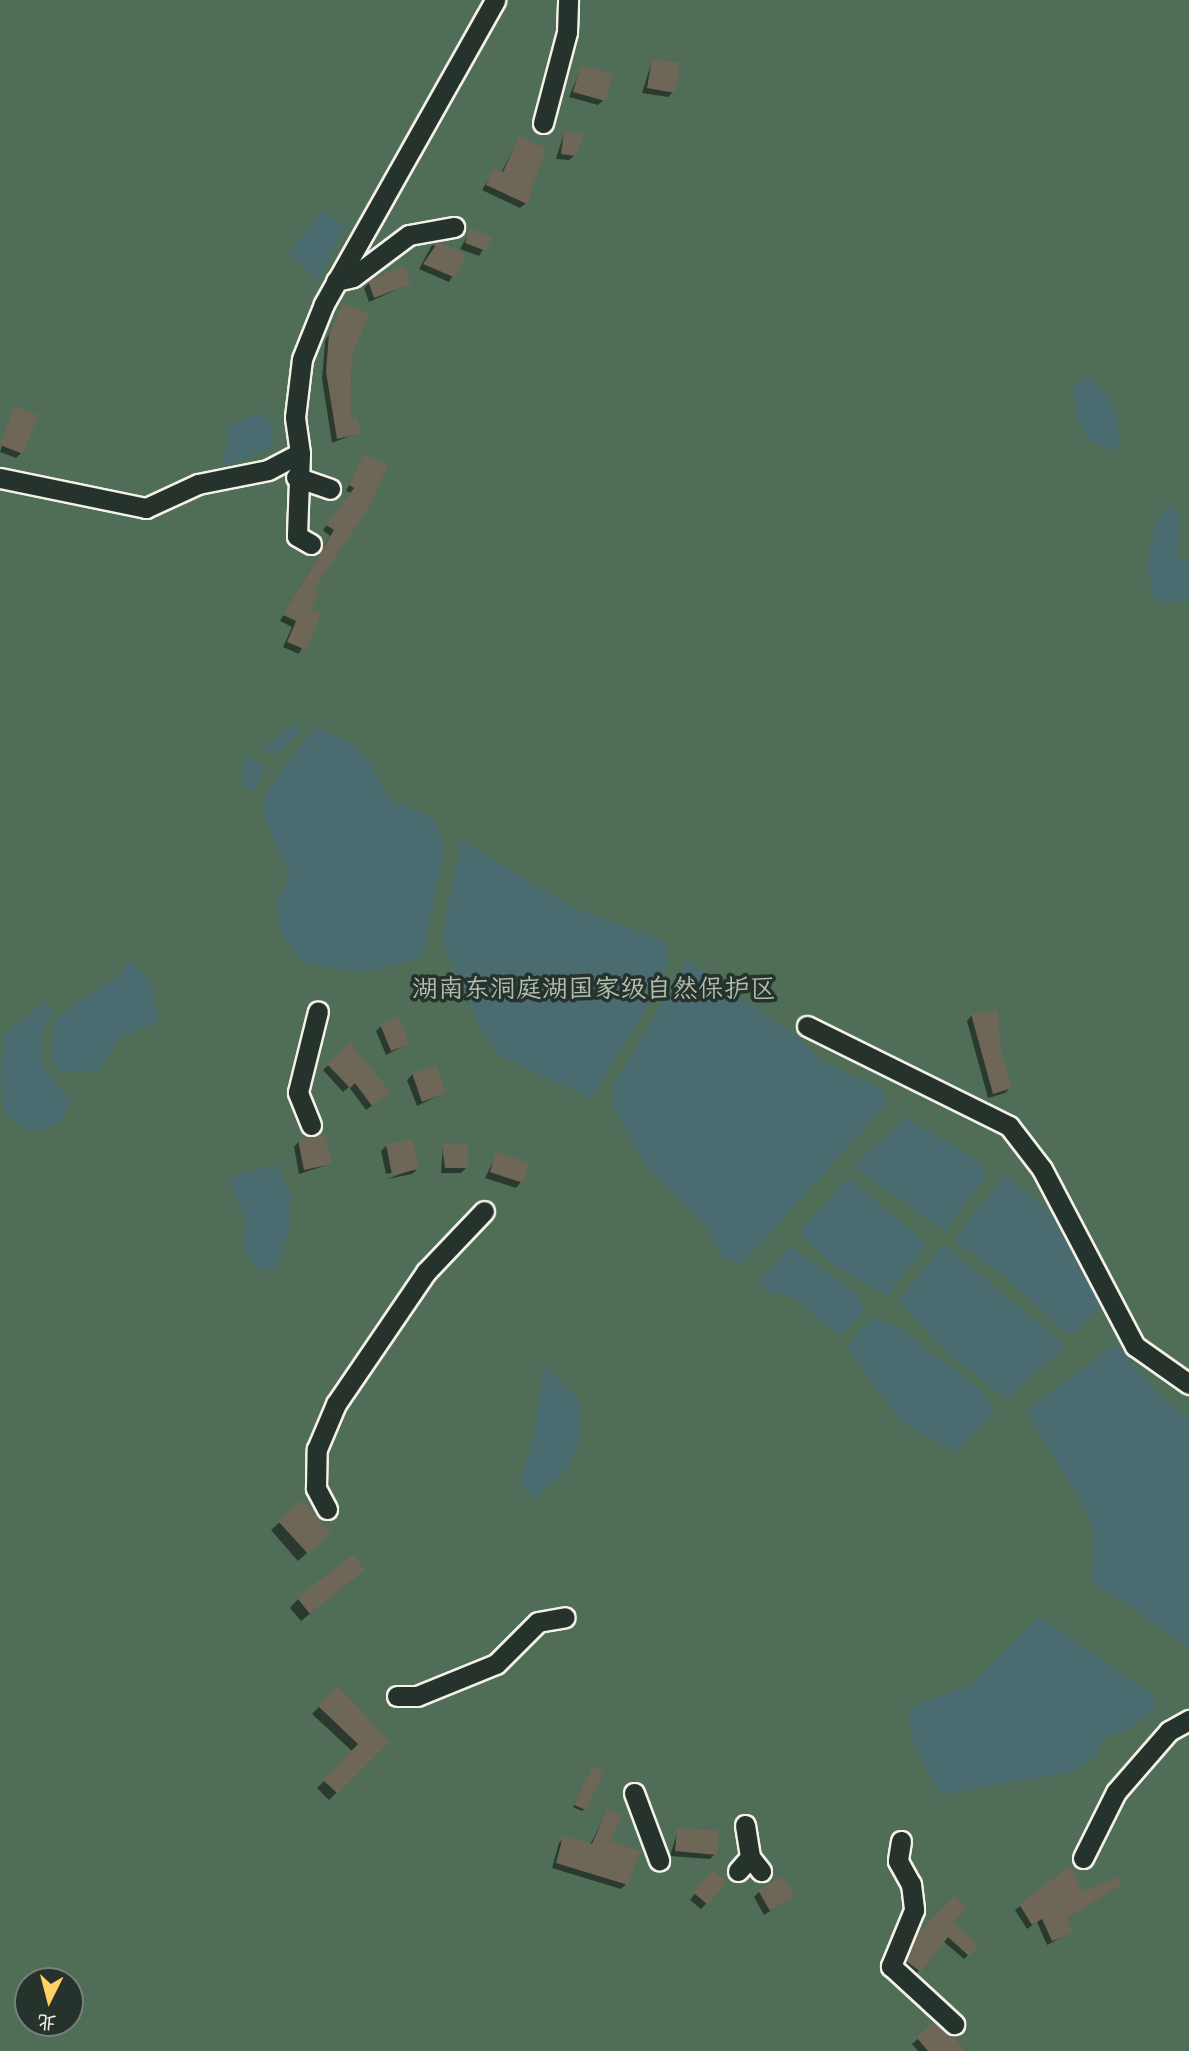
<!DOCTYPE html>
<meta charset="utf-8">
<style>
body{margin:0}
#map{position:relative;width:1189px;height:2051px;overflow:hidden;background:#343d35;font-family:"Architects Daughter","LXGW WenKai TC",sans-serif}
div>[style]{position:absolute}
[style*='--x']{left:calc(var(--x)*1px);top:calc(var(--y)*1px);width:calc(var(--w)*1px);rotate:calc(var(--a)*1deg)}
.green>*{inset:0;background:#506e57}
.water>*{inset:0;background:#4a6c70}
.shadow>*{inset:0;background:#0007}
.building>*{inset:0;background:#6e6656}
.roads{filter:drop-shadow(2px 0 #f4f1e8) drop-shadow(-2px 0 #f4f1e8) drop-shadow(0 2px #f4f1e8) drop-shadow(0 -2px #f4f1e8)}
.minor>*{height:19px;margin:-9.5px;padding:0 9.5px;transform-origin:9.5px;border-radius:9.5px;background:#26332d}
span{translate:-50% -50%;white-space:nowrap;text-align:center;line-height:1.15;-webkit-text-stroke:7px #26332d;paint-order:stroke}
.park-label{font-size:26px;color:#b2bdae}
.north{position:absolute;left:14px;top:1967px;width:70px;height:70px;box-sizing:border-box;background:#26332d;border:2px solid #787f78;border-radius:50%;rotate:186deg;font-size:19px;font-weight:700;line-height:28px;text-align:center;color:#f4f1e8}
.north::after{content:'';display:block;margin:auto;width:24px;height:32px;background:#ffd166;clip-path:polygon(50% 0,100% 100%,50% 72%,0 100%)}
</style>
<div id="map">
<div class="green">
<div style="clip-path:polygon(evenodd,0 0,1189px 0,1189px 2051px,0 2051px,0 0,28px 1981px,70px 1981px,70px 2023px,28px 2023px,28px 1981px)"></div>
</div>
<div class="water">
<div style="clip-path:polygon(323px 211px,345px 226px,319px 281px,288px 253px)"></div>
<div style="clip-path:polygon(1091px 376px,1113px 405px,1121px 440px,1113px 452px,1087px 438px,1076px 415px,1073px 387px)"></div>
<div style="clip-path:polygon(258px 413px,273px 423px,272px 449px,223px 466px,229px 425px)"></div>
<div style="clip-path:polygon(1170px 502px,1181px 519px,1177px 557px,1189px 563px,1189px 598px,1181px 603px,1154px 600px,1147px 565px,1154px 528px)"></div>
<div style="clip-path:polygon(294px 724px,301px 730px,275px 756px,263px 748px)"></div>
<div style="clip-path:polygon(315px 727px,350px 742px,371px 763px,388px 799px,433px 818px,445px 848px,422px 957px,363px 973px,303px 963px,282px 935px,276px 905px,290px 875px,263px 815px,265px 793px)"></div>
<div style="clip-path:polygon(247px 755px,265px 767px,254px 792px,240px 785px)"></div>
<div style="clip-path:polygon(461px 840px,573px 908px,668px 942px,668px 965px,641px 1019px,591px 1098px,498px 1055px,478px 1025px,441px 938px)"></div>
<div style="clip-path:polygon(129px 960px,150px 982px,159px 1021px,119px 1038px,100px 1070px,62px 1072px,50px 1062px,55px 1018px,121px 974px)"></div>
<div style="clip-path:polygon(687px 960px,800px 1039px,823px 1062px,882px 1089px,887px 1104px,741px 1265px,722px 1256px,707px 1226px,648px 1169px,614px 1109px,614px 1084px)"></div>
<div style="clip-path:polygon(44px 1002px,53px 1011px,41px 1033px,41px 1064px,71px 1101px,62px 1122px,42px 1130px,23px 1128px,4px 1113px,0 1073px,4px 1035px)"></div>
<div style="clip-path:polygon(905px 1117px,981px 1163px,986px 1175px,945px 1232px,854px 1166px)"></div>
<div style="clip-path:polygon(277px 1164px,291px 1195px,289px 1232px,276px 1269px,258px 1269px,243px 1248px,246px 1222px,228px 1178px)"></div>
<div style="clip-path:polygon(1005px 1174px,1068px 1226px,1103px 1303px,1078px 1331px,1066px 1334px,1007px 1278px,953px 1241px)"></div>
<div style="clip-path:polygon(849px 1177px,926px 1244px,888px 1296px,830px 1263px,799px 1231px)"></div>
<div style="clip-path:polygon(944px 1245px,1066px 1346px,1006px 1399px,945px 1351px,898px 1299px)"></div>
<div style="clip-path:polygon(791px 1246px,856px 1293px,865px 1310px,840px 1337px,795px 1298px,768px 1291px,758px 1280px)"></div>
<div style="clip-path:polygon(872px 1318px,900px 1328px,981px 1390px,995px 1411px,956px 1451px,901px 1422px,847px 1347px)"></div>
<div style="clip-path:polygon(1115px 1344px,1168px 1403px,1189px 1416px,1189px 1647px,1092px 1581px,1094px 1533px,1085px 1508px,1026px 1411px)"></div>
<div style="clip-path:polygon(543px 1364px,580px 1400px,581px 1435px,568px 1469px,534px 1498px,520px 1484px,535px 1432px)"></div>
<div style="clip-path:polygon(1039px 1616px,1153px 1695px,1157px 1706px,1130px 1729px,1104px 1738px,1096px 1757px,1070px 1772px,940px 1795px,914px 1745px,907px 1709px,970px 1685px)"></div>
</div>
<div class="shadow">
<div style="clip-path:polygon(652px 61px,673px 92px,668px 97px,642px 93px)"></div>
<div style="clip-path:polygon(582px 66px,604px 100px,598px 105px,569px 97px)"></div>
<div style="clip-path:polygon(564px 133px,575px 155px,569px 160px,556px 159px)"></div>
<div style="clip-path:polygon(519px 138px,526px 203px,520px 208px,482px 190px,495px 170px,501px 173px)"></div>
<div style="clip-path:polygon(471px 230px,490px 238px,479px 256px,460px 249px)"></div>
<div style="clip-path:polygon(432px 245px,464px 255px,449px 282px,419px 269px)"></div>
<div style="clip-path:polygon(369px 283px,409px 284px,369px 302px,364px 288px)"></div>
<div style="clip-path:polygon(344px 305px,352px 350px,350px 421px,359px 432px,332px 443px,322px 379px,325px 341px)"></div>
<div style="clip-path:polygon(15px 408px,21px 453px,16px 458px,0 452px)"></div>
<div style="clip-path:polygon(364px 456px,386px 466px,311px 590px,308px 608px,319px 613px,299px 654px,283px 647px,292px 627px,280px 621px,330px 536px,323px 530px,351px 493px,346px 491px)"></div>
<div style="clip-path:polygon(972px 1015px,998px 1047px,1010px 1088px,1005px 1093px,988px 1098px,967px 1021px)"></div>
<div style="clip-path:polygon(381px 1026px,407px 1044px,386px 1055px,376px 1031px)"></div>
<div style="clip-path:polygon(350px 1046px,384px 1097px,366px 1110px,349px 1087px,343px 1092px,323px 1070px)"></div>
<div style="clip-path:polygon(413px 1074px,444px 1093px,417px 1106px,407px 1080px)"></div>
<div style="clip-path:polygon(299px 1141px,330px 1164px,299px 1174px,294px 1147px)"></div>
<div style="clip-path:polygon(443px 1145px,466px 1168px,461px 1173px,441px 1173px)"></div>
<div style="clip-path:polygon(386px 1146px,418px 1169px,412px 1174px,387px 1179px,414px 1169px,386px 1174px,381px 1151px)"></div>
<div style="clip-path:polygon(497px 1154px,521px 1182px,516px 1188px,485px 1178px)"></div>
<div style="clip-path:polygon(302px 1502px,321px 1541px,298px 1561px,271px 1530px)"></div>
<div style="clip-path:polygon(354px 1578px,301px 1621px,290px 1608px,298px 1599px)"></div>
<div style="clip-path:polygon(337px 1688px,387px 1742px,329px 1800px,317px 1788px,353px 1752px,312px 1714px)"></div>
<div style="clip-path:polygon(593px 1768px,585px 1809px,582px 1811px,573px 1807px)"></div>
<div style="clip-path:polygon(607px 1811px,608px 1842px,626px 1884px,621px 1889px,552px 1868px,559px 1843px,564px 1838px,590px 1845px)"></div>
<div style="clip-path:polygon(678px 1830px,715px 1854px,710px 1859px,670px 1856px)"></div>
<div style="clip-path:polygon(1069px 1869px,1082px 1895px,1120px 1885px,1065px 1919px,1071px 1932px,1047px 1945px,1037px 1922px,1027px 1929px,1015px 1910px)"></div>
<div style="clip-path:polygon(708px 1878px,725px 1883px,701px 1909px,690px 1900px)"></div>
<div style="clip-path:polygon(759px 1892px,793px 1897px,764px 1915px,754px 1897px)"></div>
<div style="clip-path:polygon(954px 1899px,951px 1922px,977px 1946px,964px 1959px,943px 1941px,915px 1975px,903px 1965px,914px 1940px)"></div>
<div style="clip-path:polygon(934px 2024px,963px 2051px,918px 2051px,912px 2044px)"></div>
</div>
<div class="building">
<div style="clip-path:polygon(652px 59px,680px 63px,675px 93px,647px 88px)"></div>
<div style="clip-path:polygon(581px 65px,613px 74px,605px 101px,573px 92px)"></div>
<div style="clip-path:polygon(564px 131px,584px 134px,576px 156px,561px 154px)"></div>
<div style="clip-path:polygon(519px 136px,546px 148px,527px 204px,486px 185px,494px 168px,503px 172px)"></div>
<div style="clip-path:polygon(470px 228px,492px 237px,486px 251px,465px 243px)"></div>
<div style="clip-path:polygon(438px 242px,466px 254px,456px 278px,423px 264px)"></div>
<div style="clip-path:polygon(404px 266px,411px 284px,374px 298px,368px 281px)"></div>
<div style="clip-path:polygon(343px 303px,370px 314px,353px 351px,351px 384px,351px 419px,357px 417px,361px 433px,337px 439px,326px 372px,329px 334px)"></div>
<div style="clip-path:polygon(15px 406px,38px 415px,23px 454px,0 445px)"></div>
<div style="clip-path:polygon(364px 454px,388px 465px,368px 509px,314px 589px,319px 592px,311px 608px,321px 613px,306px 650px,287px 642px,296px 621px,283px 615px,334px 530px,326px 525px,354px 488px,349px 485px)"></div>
<div style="clip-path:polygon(998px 1010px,1000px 1046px,1012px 1088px,993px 1094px,971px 1014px)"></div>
<div style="clip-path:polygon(399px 1017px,409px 1044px,391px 1051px,380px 1024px)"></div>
<div style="clip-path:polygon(350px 1043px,391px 1092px,372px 1106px,355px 1083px,350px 1088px,327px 1064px)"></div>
<div style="clip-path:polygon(436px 1065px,446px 1093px,422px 1102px,412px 1073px)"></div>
<div style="clip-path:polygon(326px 1134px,332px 1164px,304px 1170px,298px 1140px)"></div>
<div style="clip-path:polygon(413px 1139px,419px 1169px,392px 1175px,386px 1144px)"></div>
<div style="clip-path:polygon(442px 1144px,468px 1144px,468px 1168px,445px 1168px)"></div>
<div style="clip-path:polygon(496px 1152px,530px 1163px,523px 1183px,490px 1172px)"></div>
<div style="clip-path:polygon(302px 1500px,331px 1533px,308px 1554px,278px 1521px)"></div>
<div style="clip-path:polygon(353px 1554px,365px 1570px,310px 1614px,297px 1598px)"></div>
<div style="clip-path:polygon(337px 1685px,390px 1742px,338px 1794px,323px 1780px,358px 1744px,318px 1706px)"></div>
<div style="clip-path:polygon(593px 1766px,604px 1772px,586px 1810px,574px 1805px)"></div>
<div style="clip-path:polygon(607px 1809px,621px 1815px,610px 1841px,640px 1851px,628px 1885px,556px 1863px,563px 1836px,592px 1844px)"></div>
<div style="clip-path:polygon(677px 1828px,719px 1831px,717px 1855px,675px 1851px)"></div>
<div style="clip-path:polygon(1070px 1866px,1083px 1892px,1118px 1877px,1122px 1885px,1067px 1918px,1073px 1933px,1052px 1941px,1042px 1919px,1032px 1925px,1019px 1904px)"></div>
<div style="clip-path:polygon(713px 1870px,727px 1882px,708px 1905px,694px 1893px)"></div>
<div style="clip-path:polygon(783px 1876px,795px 1897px,770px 1911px,758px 1890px)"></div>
<div style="clip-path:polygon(954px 1896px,966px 1907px,953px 1922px,979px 1945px,969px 1956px,948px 1937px,921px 1972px,906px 1961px,918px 1934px)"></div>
<div style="clip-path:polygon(934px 2022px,953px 2036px,965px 2051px,928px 2051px,916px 2037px)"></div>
</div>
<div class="roads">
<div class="minor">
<div style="--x:543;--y:123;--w:94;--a:-75.2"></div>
<div style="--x:567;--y:32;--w:32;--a:-88"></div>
<div style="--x:336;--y:281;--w:17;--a:-13"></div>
<div style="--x:353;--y:277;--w:70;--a:-36.9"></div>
<div style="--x:409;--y:235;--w:46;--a:-10.1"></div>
<div style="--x:300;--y:453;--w:83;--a:92.1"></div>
<div style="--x:297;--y:536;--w:16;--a:30"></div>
<div style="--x:296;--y:477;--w:36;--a:19"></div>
<div style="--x:0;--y:478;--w:149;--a:11.6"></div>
<div style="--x:146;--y:508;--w:57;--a:-24.8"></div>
<div style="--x:198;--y:484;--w:71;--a:-11.3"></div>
<div style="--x:268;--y:470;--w:36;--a:-28"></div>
<div style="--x:300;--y:453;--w:36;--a:-98"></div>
<div style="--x:295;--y:417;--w:58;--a:-83.1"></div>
<div style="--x:302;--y:359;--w:59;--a:-68.2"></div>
<div style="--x:324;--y:304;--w:349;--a:-60.6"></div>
<div style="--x:807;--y:1026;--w:225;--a:26.3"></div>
<div style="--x:1009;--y:1126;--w:54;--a:52.5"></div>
<div style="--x:1042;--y:1169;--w:200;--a:62.3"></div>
<div style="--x:1135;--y:1346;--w:66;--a:35.1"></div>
<div style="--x:311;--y:1125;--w:35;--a:-112"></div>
<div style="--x:298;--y:1092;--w:83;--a:-76.1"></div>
<div style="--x:327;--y:1509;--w:24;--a:-118"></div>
<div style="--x:316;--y:1488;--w:39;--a:-89"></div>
<div style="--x:317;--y:1449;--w:49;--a:-67.1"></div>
<div style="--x:336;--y:1404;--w:160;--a:-55.7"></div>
<div style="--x:426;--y:1272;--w:84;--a:-46.4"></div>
<div style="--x:397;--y:1696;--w:20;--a:0"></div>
<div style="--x:417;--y:1696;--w:85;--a:-22.1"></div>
<div style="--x:496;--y:1664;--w:59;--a:-45"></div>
<div style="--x:538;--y:1622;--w:27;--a:-10"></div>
<div style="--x:634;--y:1793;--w:72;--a:69.5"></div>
<div style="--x:745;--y:1825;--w:32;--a:81"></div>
<div style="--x:750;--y:1857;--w:18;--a:52"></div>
<div style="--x:901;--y:1841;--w:20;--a:99"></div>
<div style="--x:898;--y:1861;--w:26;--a:61"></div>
<div style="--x:911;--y:1884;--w:26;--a:83"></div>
<div style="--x:914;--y:1910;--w:61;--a:112.3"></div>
<div style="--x:891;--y:1966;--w:86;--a:42.6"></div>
<div style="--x:1083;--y:1858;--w:74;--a:-63.4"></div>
<div style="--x:1116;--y:1792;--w:81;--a:-49"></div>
<div style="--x:1169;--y:1731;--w:23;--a:-29"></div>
<div style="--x:738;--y:1871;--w:18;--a:-49"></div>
</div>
</div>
<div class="park-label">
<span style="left:594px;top:990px">湖南东洞庭湖国家级自然保护区</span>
</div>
<div class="north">北</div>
</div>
